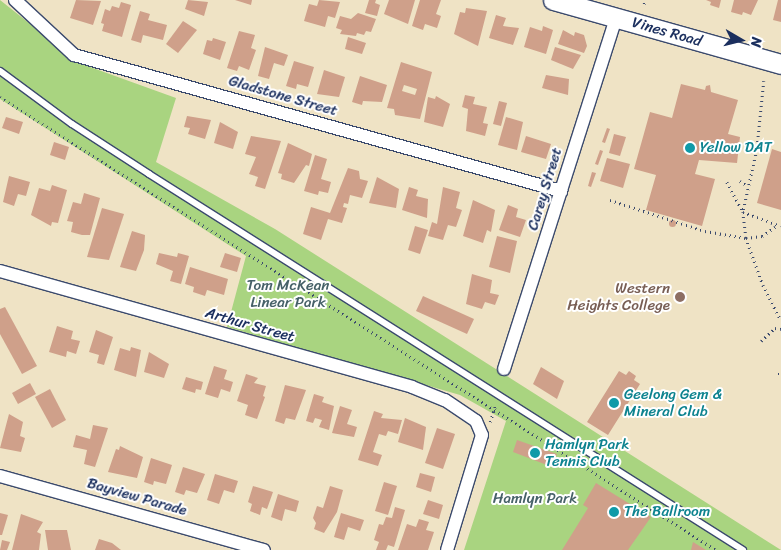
<!DOCTYPE html>
<style>
body{margin:0}
#map{position:relative;width:781px;height:550px;overflow:hidden;background:#efe3c5;font-family:Sriracha,sans-serif}
div>[style]{position:absolute}
[style*='--x']{left:calc(var(--x)*1px);top:calc(var(--y)*1px);width:calc(var(--w)*1px);rotate:calc(var(--a)*1deg)}
.green>*{inset:0;background:#a9d480}
.building>*{inset:0;background:#cfa08a}
.round{border-radius:50%}
.path>*{height:2.5px;margin-top:-1.25px;transform-origin:0;background:repeating-linear-gradient(90deg,#3b4a6d 0 1px,transparent 0 5px)}
.roads{filter:drop-shadow(1px 0 #3b4a6d) drop-shadow(-1px 0 #3b4a6d) drop-shadow(0 1px #3b4a6d) drop-shadow(0 -1px #3b4a6d)}
.service>*{height:6px;margin:-3px;padding:0 3px;transform-origin:3px;border-radius:3px;background:#fff}
.minor>*{height:12px;margin:-6px;padding:0 6px;transform-origin:6px;border-radius:6px;background:#fff}
.secondary>*{height:19px;margin:-9.5px;padding:0 9.5px;transform-origin:9.5px;border-radius:9.5px;background:#fff}
.dots>*{width:14px;height:14px;translate:-50% -50%;box-sizing:border-box;border:2px solid #fff;border-radius:50%}
span{translate:-50% -50%;white-space:nowrap;text-align:center;line-height:1.15;-webkit-text-stroke:4px #fff;paint-order:stroke}
.street-label{font-size:15px;color:#1b2f5e}
.culture-label{font-size:15px;color:#0d838f}
.left{translate:0 -50%;text-align:left}
.park-label{font-size:15px;color:#466168}
.education-label{font-size:15px;color:#785e54}
.right{translate:-100% -50%;text-align:right}
.north{position:absolute;left:716px;top:15px;width:50px;height:50px;-webkit-text-stroke:4px #fff;paint-order:stroke;rotate:98deg;font-size:14px;font-weight:700;line-height:20px;text-align:center;color:#1b2f5e}
.north::after{content:'';display:block;margin:auto;width:18px;height:22px;background:#1b2f5e;clip-path:polygon(50% 0,100% 100%,50% 72%,0 100%)}
</style>
<div id="map">
<div class="green">
<div style="clip-path:polygon(0 0,79px 63px,176px 98px,156px 162px,275px 229px,781px 550px,464px 550px,506px 421px,460px 395px,227px 327px,246px 256px,0 99px)"></div>
</div>
<div class="building">
<div style="clip-path:polygon(76px 0,101px 1px,93px 25px,70px 18px)"></div>
<div style="clip-path:polygon(188px 0,208px 2px,204px 16px,185px 9px)"></div>
<div style="clip-path:polygon(235px 0,252px 0,251px 5px)"></div>
<div style="clip-path:polygon(319px 0,340px 2px,335px 18px,328px 16px,325px 27px,304px 21px,309px 4px,317px 6px)"></div>
<div style="clip-path:polygon(369px 0,376px 0,375px 3px,380px 5px,377px 16px,365px 13px)"></div>
<div style="clip-path:polygon(389px 0,415px 0,408px 24px,384px 14px)"></div>
<div style="clip-path:polygon(420px 0,441px 0,436px 14px,441px 16px,437px 28px,425px 24px,423px 30px,412px 26px)"></div>
<div style="clip-path:polygon(706px 0,721px 0,719px 8px,710px 5px,711px 2px)"></div>
<div style="clip-path:polygon(734px 0,758px 0,751px 15px,743px 12px,742px 15px,731px 12px)"></div>
<div style="clip-path:polygon(778px 0,781px 0,781px 22px,773px 20px)"></div>
<div style="clip-path:polygon(121px 2px,131px 5px,122px 37px,102px 31px,104px 24px,101px 23px,105px 9px,110px 11px,112px 6px,119px 8px)"></div>
<div style="clip-path:polygon(466px 8px,487px 11px,478px 46px,454px 34px,460px 12px,465px 13px)"></div>
<div style="clip-path:polygon(140px 11px,150px 14px,148px 20px,167px 25px,163px 40px,143px 35px,141px 43px,131px 40px)"></div>
<div style="clip-path:polygon(358px 13px,376px 19px,371px 32px,366px 31px,364px 35px,357px 33px,356px 36px,340px 34px,342px 30px,336px 28px,340px 16px,351px 19px)"></div>
<div style="clip-path:polygon(496px 15px,506px 18px,503px 26px,519px 28px,513px 45px,489px 38px)"></div>
<div style="clip-path:polygon(183px 21px,197px 30px,178px 53px,166px 44px)"></div>
<div style="clip-path:polygon(543px 26px,553px 30px,546px 54px,524px 47px,530px 27px,542px 31px)"></div>
<div style="clip-path:polygon(563px 30px,574px 36px,575px 32px,584px 35px,587px 46px,584px 53px,558px 44px)"></div>
<div style="clip-path:polygon(239px 31px,255px 35px,251px 48px,256px 50px,249px 70px,239px 66px,237px 71px,227px 68px)"></div>
<div style="clip-path:polygon(348px 37px,366px 43px,362px 54px,345px 49px)"></div>
<div style="clip-path:polygon(213px 38px,226px 42px,220px 60px,203px 54px,207px 40px,212px 41px)"></div>
<div style="clip-path:polygon(265px 47px,288px 55px,284px 66px,274px 63px,269px 79px,258px 76px)"></div>
<div style="clip-path:polygon(555px 47px,581px 55px,573px 69px,551px 60px)"></div>
<div style="clip-path:polygon(294px 61px,314px 67px,308px 87px,297px 84px,296px 89px,286px 86px)"></div>
<div style="clip-path:polygon(evenodd,401px 62px,432px 72px,420px 119px,395px 115px,394px 109px,387px 108px,401px 62px,404px 85px,417px 89px,415px 95px,402px 91px,404px 85px)"></div>
<div style="clip-path:polygon(324px 70px,345px 77px,339px 97px,317px 94px)"></div>
<div style="clip-path:polygon(546px 75px,569px 79px,568px 95px,542px 88px)"></div>
<div style="clip-path:polygon(360px 76px,387px 85px,382px 102px,363px 101px,362px 105px,352px 102px)"></div>
<div style="clip-path:polygon(681px 84px,705px 90px,706px 86px,710px 85px,711px 92px,738px 100px,728px 134px,740px 137px,737px 163px,699px 160px,695px 174px,715px 179px,702px 226px,646px 210px,656px 175px,634px 169px,650px 112px,672px 118px)"></div>
<div style="clip-path:polygon(465px 95px,475px 97px,473px 104px,487px 107px,483px 123px,488px 124px,485px 136px,466px 131px,468px 109px,462px 107px)"></div>
<div style="clip-path:polygon(436px 96px,450px 104px,443px 127px,424px 122px,428px 97px,435px 99px)"></div>
<div style="clip-path:polygon(499px 101px,507px 103px,501px 126px,493px 124px)"></div>
<div style="clip-path:polygon(187px 116px,211px 120px,205px 139px,188px 134px,190px 128px,184px 127px)"></div>
<div style="clip-path:polygon(6px 117px,23px 122px,19px 134px,2px 128px)"></div>
<div style="clip-path:polygon(506px 117px,523px 122px,517px 150px,498px 145px)"></div>
<div style="clip-path:polygon(220px 122px,238px 132px,233px 149px,214px 143px)"></div>
<div style="clip-path:polygon(607px 128px,610px 129px,605px 143px,602px 142px)"></div>
<div style="clip-path:polygon(614px 134px,626px 137px,620px 156px,609px 153px)"></div>
<div style="clip-path:polygon(251px 136px,281px 141px,265px 189px,255px 186px,258px 177px,249px 174px,256px 157px,245px 154px)"></div>
<div style="clip-path:polygon(526px 136px,551px 144px,546px 159px,521px 152px)"></div>
<div style="clip-path:polygon(54px 142px,69px 147px,65px 160px,50px 155px)"></div>
<div style="clip-path:polygon(288px 143px,312px 154px,309px 166px,306px 165px,294px 183px,281px 179px,282px 174px,278px 173px)"></div>
<div style="clip-path:polygon(772px 149px,781px 152px,781px 210px,757px 203px)"></div>
<div style="clip-path:polygon(600px 150px,603px 151px,598px 165px,595px 164px)"></div>
<div style="clip-path:polygon(315px 155px,327px 159px,321px 179px,331px 182px,328px 193px,319px 191px,318px 195px,304px 191px)"></div>
<div style="clip-path:polygon(607px 158px,630px 164px,623px 188px,600px 181px)"></div>
<div style="clip-path:polygon(348px 168px,359px 171px,360px 179px,368px 181px,362px 198px,350px 195px,348px 204px,344px 203px,343px 207px,347px 208px,342px 223px,328px 219px,321px 240px,303px 234px,311px 207px,330px 213px)"></div>
<div style="clip-path:polygon(592px 172px,596px 173px,591px 187px,588px 186px)"></div>
<div style="clip-path:polygon(9px 176px,30px 182px,26px 196px,18px 194px,14px 206px,3px 202px)"></div>
<div style="clip-path:polygon(377px 177px,399px 189px,396px 208px,369px 203px)"></div>
<div style="clip-path:polygon(52px 185px,67px 190px,58px 223px,52px 222px,51px 226px,31px 215px,39px 188px,50px 191px)"></div>
<div style="clip-path:polygon(409px 187px,418px 190px,416px 196px,428px 199px,427px 218px,402px 210px)"></div>
<div style="clip-path:polygon(443px 187px,460px 192px,456px 208px,462px 210px,456px 227px,448px 225px,443px 240px,428px 236px,432px 222px,437px 224px)"></div>
<div style="clip-path:polygon(84px 193px,100px 198px,90px 235px,82px 235px,71px 232px,73px 222px,67px 221px,73px 202px,81px 204px)"></div>
<div style="clip-path:polygon(473px 200px,495px 210px,491px 232px,487px 230px,483px 243px,463px 236px)"></div>
<div style="clip-path:polygon(508px 205px,518px 209px,516px 217px,526px 220px,520px 237px,499px 230px)"></div>
<div style="clip-path:polygon(102px 208px,124px 214px,109px 260px,87px 257px)"></div>
<div class="round" style="left:668.5px;top:219.5px;width:7px;height:7px"></div>
<div style="clip-path:polygon(415px 226px,428px 230px,420px 254px,408px 250px)"></div>
<div style="clip-path:polygon(132px 231px,145px 235px,144px 250px,136px 271px,120px 267px)"></div>
<div style="clip-path:polygon(497px 236px,517px 241px,510px 273px,489px 267px)"></div>
<div style="clip-path:polygon(159px 253px,177px 257px,178px 253px,189px 256px,181px 284px,170px 281px,173px 271px,156px 264px)"></div>
<div style="clip-path:polygon(225px 253px,241px 258px,237px 272px,220px 267px)"></div>
<div style="clip-path:polygon(190px 267px,228px 279px,224px 295px,207px 290px,205px 296px,193px 292px,194px 287px,185px 284px)"></div>
<div style="clip-path:polygon(472px 274px,492px 280px,490px 293px,499px 295px,495px 305px,485px 302px,482px 309px,466px 304px)"></div>
<div style="clip-path:polygon(423px 296px,474px 319px,467px 334px,416px 311px)"></div>
<div style="clip-path:polygon(5px 307px,37px 366px,22px 374px,0 334px,0 309px)"></div>
<div style="clip-path:polygon(57px 326px,73px 331px,71px 339px,80px 341px,76px 354px,67px 351px,66px 357px,49px 352px)"></div>
<div style="clip-path:polygon(96px 330px,113px 337px,104px 365px,97px 363px,99px 355px,89px 352px)"></div>
<div style="clip-path:polygon(131px 347px,141px 350px,136px 377px,114px 370px,120px 348px,130px 351px)"></div>
<div style="clip-path:polygon(149px 352px,169px 364px,164px 378px,144px 372px)"></div>
<div style="clip-path:polygon(214px 366px,227px 370px,224px 379px,233px 382px,230px 392px,221px 389px,218px 398px,205px 394px)"></div>
<div style="clip-path:polygon(541px 367px,564px 381px,557px 399px,533px 384px)"></div>
<div style="clip-path:polygon(619px 371px,626px 375px,629px 371px,636px 376px,634px 380px,640px 384px,608px 435px,587px 422px)"></div>
<div style="clip-path:polygon(246px 374px,258px 378px,254px 383px,266px 386px,263px 396px,265px 397px,257px 419px,245px 415px,248px 405px,237px 401px)"></div>
<div style="clip-path:polygon(186px 377px,203px 382px,201px 390px,196px 389px,195px 393px,182px 389px)"></div>
<div style="clip-path:polygon(30px 383px,36px 394px,18px 404px,12px 393px)"></div>
<div style="clip-path:polygon(285px 385px,306px 390px,295px 420px,286px 418px,284px 424px,275px 421px)"></div>
<div style="clip-path:polygon(50px 389px,66px 420px,52px 428px,35px 397px)"></div>
<div style="clip-path:polygon(314px 394px,324px 397px,322px 402px,334px 406px,329px 430px,319px 427px,322px 420px,315px 418px,313px 423px,306px 421px)"></div>
<div style="clip-path:polygon(340px 406px,352px 410px,347px 424px,357px 427px,354px 437px,332px 433px)"></div>
<div style="clip-path:polygon(374px 411px,383px 414px,381px 418px,402px 420px,398px 434px,388px 431px,386px 436px,379px 434px,373px 452px,382px 455px,378px 466px,358px 460px)"></div>
<div style="clip-path:polygon(9px 414px,23px 422px,20px 436px,25px 438px,21px 452px,0 448px)"></div>
<div style="clip-path:polygon(405px 418px,426px 427px,423px 450px,398px 442px)"></div>
<div style="clip-path:polygon(93px 425px,108px 428px,95px 467px,84px 464px,87px 450px,73px 447px,76px 435px,90px 439px)"></div>
<div style="clip-path:polygon(437px 428px,455px 434px,443px 469px,425px 463px)"></div>
<div style="clip-path:polygon(517px 440px,557px 454px,552px 467px,513px 452px)"></div>
<div style="clip-path:polygon(120px 446px,143px 457px,137px 478px,108px 472px,116px 449px,119px 450px)"></div>
<div style="clip-path:polygon(151px 458px,172px 465px,166px 484px,154px 481px,153px 485px,144px 482px)"></div>
<div style="clip-path:polygon(183px 467px,205px 474px,197px 493px,186px 490px,184px 495px,175px 492px)"></div>
<div style="clip-path:polygon(420px 473px,435px 477px,431px 492px,416px 487px)"></div>
<div style="clip-path:polygon(215px 474px,238px 481px,234px 493px,224px 490px,219px 504px,207px 500px)"></div>
<div style="clip-path:polygon(384px 482px,397px 486px,388px 515px,375px 511px)"></div>
<div style="clip-path:polygon(596px 483px,651px 517px,628px 550px,562px 550px,588px 508px,583px 505px)"></div>
<div style="clip-path:polygon(253px 486px,273px 492px,267px 509px,262px 507px,260px 515px,250px 511px,252px 504px,248px 502px)"></div>
<div style="clip-path:polygon(330px 486px,343px 490px,337px 512px,324px 533px,314px 529px,316px 523px,313px 518px,317px 506px,323px 508px)"></div>
<div style="clip-path:polygon(278px 494px,299px 501px,296px 512px,285px 509px,282px 521px,271px 517px)"></div>
<div style="clip-path:polygon(428px 500px,443px 505px,439px 519px,423px 514px)"></div>
<div style="clip-path:polygon(395px 507px,405px 510px,394px 547px,388px 545px,386px 550px,376px 550px,379px 542px,374px 540px,379px 524px,383px 525px,386px 517px,392px 518px)"></div>
<div style="clip-path:polygon(0 513px,8px 515px,2px 535px,0 535px)"></div>
<div style="clip-path:polygon(341px 513px,364px 520px,360px 531px,348px 527px,344px 540px,334px 537px)"></div>
<div style="clip-path:polygon(21px 514px,43px 522px,37px 532px,41px 534px,39px 550px,12px 550px)"></div>
<div style="clip-path:polygon(419px 519px,429px 522px,426px 530px,434px 532px,428px 550px,398px 550px,407px 524px,416px 527px)"></div>
<div style="clip-path:polygon(45px 530px,67px 530px,71px 550px,48px 550px)"></div>
<div style="clip-path:polygon(99px 539px,112px 543px,121px 550px,95px 550px)"></div>
<div style="clip-path:polygon(2px 540px,10px 542px,7px 550px,0 550px)"></div>
<div style="clip-path:polygon(693px 542px,706px 550px,691px 550px)"></div>
</div>
<div class="path">
<div style="--x:644;--y:4;--w:4;--a:-76"></div>
<div style="--x:764;--y:81;--w:69;--a:95.8"></div>
<div style="--x:757;--y:150;--w:64;--a:102.7"></div>
<div style="--x:743;--y:212;--w:26;--a:83"></div>
<div style="--x:746;--y:238;--w:50;--a:70.1"></div>
<div style="--x:763;--y:285;--w:39;--a:63"></div>
<div style="--x:0;--y:97;--w:847;--a:32.32"></div>
<div style="--x:740;--y:181;--w:9;--a:32"></div>
<div style="--x:727;--y:182;--w:34;--a:62"></div>
<div style="--x:743;--y:212;--w:40;--a:20.2"></div>
<div style="--x:610;--y:200;--w:100;--a:18.1"></div>
<div style="--x:705;--y:231;--w:42;--a:9.7"></div>
<div style="--x:746;--y:238;--w:16;--a:-7"></div>
<div style="--x:762;--y:236;--w:16;--a:-35"></div>
<div style="--x:761;--y:341;--w:19;--a:-43"></div>
<div style="--x:775;--y:328;--w:6;--a:9"></div>
<div style="--x:778;--y:374;--w:3;--a:0"></div>
<div style="--x:490;--y:422;--w:19;--a:-72"></div>
</div>
<div class="roads">
<div class="service">
<div style="--x:0;--y:71;--w:89;--a:36.4"></div>
<div style="--x:72;--y:124;--w:92;--a:33"></div>
<div style="--x:149;--y:174;--w:703;--a:32.33"></div>
</div>
<div class="minor">
<div style="--x:15;--y:0;--w:81;--a:43"></div>
<div style="--x:74;--y:55;--w:506;--a:15.6"></div>
<div style="--x:0;--y:271;--w:428;--a:15.7"></div>
<div style="--x:412;--y:387;--w:35;--a:22"></div>
<div style="--x:445;--y:400;--w:37;--a:34"></div>
<div style="--x:476;--y:421;--w:15;--a:67"></div>
<div style="--x:482;--y:435;--w:120;--a:106.9"></div>
<div style="--x:504;--y:369;--w:368;--a:-72.3"></div>
<div style="--x:0;--y:476;--w:274;--a:15.7"></div>
</div>
<div class="secondary">
<div style="--x:553;--y:0;--w:237;--a:15.7"></div>
</div>
</div>
<div class="dots">
<div style="left:690px;top:148px;background:#0f9aa8"></div>
<div style="left:680px;top:297px;background:#8d6e63"></div>
<div style="left:614px;top:403px;background:#0f9aa8"></div>
<div style="left:535px;top:453px;background:#0f9aa8"></div>
<div style="left:614px;top:512px;background:#0f9aa8"></div>
</div>
<div class="street-label">
<span style="left:667px;top:32px;rotate:16deg">Vines Road</span>
<span style="left:283px;top:96px;rotate:16deg">Gladstone Street</span>
<span style="left:545px;top:189px;rotate:-73deg">Carey Street</span>
<span style="left:250px;top:325px;rotate:16deg">Arthur Street</span>
<span style="left:137px;top:497px;rotate:16deg">Bayview Parade</span>
</div>
<div class="culture-label">
<span class="left" style="left:700px;top:148px">Yellow DAT</span>
<span class="left" style="left:624px;top:403px">Geelong Gem &amp;<br>Mineral Club</span>
<span class="left" style="left:545px;top:453px">Hamlyn Park<br>Tennis Club</span>
<span class="left" style="left:624px;top:512px">The Ballroom</span>
</div>
<div class="park-label">
<span style="left:288px;top:294px">Tom McKean<br>Linear Park</span>
<span style="left:535px;top:499px">Hamlyn Park</span>
</div>
<div class="education-label">
<span class="right" style="left:670px;top:297px">Western<br>Heights College</span>
</div>
<div class="north">N</div>
</div>
